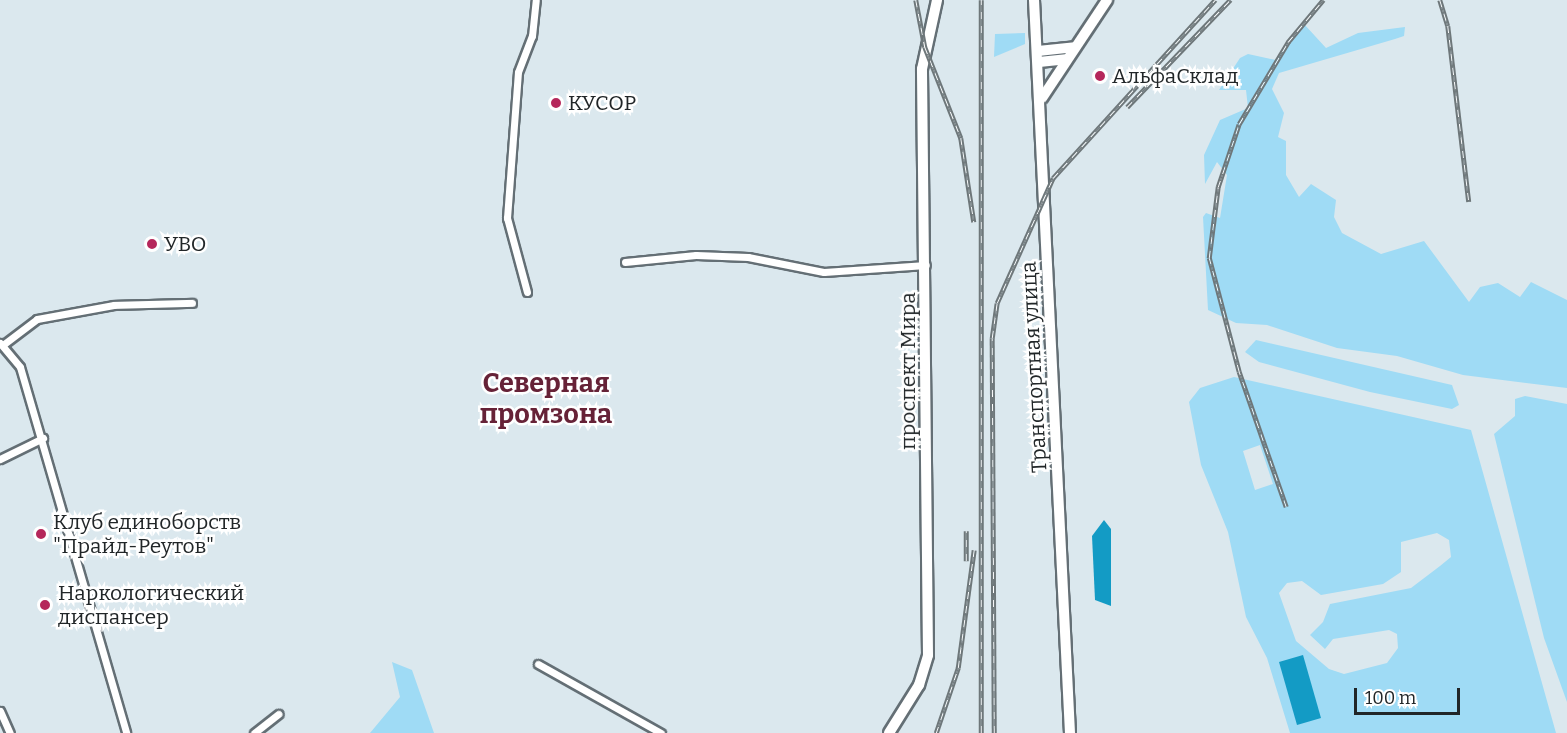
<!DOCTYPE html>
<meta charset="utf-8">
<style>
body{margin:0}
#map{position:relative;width:1567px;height:733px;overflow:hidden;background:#dbe8ee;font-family:Bitter,serif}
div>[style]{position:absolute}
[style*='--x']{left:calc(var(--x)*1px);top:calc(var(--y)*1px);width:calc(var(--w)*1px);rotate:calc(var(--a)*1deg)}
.green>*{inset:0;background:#9fdbf5}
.water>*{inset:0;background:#139bc5}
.roads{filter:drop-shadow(2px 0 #646f75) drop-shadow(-2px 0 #646f75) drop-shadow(0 2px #646f75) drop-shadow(0 -2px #646f75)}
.street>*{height:7px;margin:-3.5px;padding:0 3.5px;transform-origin:3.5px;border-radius:3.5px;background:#fff}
.secondary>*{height:10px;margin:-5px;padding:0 5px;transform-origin:5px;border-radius:5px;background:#fff}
.rail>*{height:4.5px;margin-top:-2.25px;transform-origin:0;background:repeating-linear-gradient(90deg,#fff 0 7px,#6e777a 0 14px);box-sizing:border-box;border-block:2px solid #6e777a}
.dots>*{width:16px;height:16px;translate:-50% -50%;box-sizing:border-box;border:3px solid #fff;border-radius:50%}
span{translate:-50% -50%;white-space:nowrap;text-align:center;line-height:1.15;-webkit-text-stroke:5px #fff;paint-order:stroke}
.poi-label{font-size:21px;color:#212628}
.left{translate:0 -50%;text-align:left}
.street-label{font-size:21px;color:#212628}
.district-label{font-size:27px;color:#662237;font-weight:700}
.scale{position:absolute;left:1354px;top:688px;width:106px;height:27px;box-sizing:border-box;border:3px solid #212628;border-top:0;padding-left:8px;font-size:18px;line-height:21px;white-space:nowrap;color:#212628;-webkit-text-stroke:4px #fff;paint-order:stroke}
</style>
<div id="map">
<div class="green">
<div style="clip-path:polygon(1304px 24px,1326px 48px,1358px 33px,1405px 27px,1404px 36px,1395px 39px,1279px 73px,1272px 89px,1284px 113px,1278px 137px,1286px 141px,1286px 175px,1299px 197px,1311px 184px,1336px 200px,1334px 217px,1342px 233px,1381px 254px,1424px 241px,1469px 302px,1480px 287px,1498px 283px,1520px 297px,1531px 282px,1567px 300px,1567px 388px,1463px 375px,1397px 356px,1337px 348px,1267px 325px,1236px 323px,1208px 310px,1203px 217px,1206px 213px,1220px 218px,1227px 175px,1217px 162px,1205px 184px,1204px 155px,1220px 120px,1248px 108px,1246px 90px,1219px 90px,1240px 58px,1248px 54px,1276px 60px)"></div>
<div style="clip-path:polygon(1025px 33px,1025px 44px,994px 57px,995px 34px)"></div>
<div style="clip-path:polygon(1256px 340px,1452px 385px,1459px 405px,1452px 409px,1370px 392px,1259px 362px,1245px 352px)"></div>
<div style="clip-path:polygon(evenodd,1234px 377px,1471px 430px,1556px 733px,1290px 733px,1267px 658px,1246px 617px,1228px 532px,1201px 465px,1189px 402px,1200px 388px,1234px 377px,1260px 445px,1273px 484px,1255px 490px,1243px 451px,1260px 445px,1234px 377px,1437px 533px,1449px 540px,1451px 557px,1440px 566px,1411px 588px,1330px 604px,1323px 622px,1310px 635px,1325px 649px,1333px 639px,1389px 630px,1397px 634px,1398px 648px,1387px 663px,1344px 674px,1329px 669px,1296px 641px,1279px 593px,1287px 583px,1302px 581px,1321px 595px,1383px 584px,1401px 572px,1401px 542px,1437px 533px)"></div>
<div style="clip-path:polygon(1525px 396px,1567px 404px,1567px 702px,1544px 638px,1494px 434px,1515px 416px,1515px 399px)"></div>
<div style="clip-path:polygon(392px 662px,412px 670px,434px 733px,370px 733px,400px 697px)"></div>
</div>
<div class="water">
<div style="clip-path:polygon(1104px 520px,1111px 529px,1111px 606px,1095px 600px,1092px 536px)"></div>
<div style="clip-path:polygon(1303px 655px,1321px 718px,1297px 725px,1279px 662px)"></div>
</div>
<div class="roads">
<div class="street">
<div style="--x:625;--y:262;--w:71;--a:-5.6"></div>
<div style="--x:696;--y:255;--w:52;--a:2.2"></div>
<div style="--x:748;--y:257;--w:77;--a:11.2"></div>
<div style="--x:824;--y:272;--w:102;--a:-3.9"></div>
<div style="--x:527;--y:292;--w:77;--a:-105.1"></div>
<div style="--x:507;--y:218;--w:146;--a:-85.7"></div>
<div style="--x:518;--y:72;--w:39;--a:-69"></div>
<div style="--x:532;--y:36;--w:36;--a:-84"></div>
<div style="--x:0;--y:343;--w:31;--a:50"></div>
<div style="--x:20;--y:367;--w:381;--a:73.8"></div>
<div style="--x:4;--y:344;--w:41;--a:-37.1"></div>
<div style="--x:37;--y:319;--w:78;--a:-10.3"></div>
<div style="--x:114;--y:305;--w:78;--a:-1.5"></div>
<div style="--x:0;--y:459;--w:48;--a:-26"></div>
<div style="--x:538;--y:664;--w:141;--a:29.3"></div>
<div style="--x:0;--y:711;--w:24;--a:66"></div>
<div style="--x:254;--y:733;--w:31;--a:-38"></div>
</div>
<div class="secondary">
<div style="--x:1034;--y:0;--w:734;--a:87.19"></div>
<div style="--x:1038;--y:51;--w:37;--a:-6"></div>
<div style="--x:1039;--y:62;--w:27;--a:-6"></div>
<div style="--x:1042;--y:98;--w:118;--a:-56.4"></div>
<div style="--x:889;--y:733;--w:57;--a:-58"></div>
<div style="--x:919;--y:685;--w:31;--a:-73"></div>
<div style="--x:928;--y:655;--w:586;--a:-90.59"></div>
<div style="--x:922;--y:69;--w:71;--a:-77.7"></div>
</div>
</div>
<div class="rail">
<div style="--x:916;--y:0;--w:48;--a:79.2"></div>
<div style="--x:925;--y:47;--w:98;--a:68.4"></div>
<div style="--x:961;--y:138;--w:85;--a:81.2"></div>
<div style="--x:1440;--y:0;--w:27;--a:73"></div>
<div style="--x:1448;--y:26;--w:177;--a:83.2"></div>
<div style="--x:1127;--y:107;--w:149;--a:-46.1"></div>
<div style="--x:1286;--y:507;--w:143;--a:-109.2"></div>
<div style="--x:1239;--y:372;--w:118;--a:-104.7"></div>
<div style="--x:1209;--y:258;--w:72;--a:-82.8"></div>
<div style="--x:1218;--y:187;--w:66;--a:-71.6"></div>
<div style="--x:1239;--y:124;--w:96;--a:-59.1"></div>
<div style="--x:1288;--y:42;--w:55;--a:-50.2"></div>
<div style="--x:966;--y:561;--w:30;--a:-90"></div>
<div style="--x:936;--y:733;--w:69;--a:-71.3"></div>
<div style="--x:958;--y:668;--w:119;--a:-82.3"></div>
<div style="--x:981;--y:733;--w:733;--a:-90"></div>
<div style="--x:994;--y:733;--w:395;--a:-90.3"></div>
<div style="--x:992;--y:338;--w:35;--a:-82"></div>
<div style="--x:997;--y:303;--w:137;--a:-65.9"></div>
<div style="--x:1053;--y:178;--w:241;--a:-47.7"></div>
</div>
<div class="dots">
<div style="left:1100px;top:76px;background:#b5275b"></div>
<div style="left:556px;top:103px;background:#b5275b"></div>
<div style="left:152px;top:244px;background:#b5275b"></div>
<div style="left:41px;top:534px;background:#b5275b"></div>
<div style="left:45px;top:605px;background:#b5275b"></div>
</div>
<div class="poi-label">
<span class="left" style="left:1112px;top:76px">АльфаСклад</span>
<span class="left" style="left:568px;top:103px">КУСОР</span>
<span class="left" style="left:164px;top:244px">УВО</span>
<span class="left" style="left:53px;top:534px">Клуб единоборств<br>"Прайд-Реутов"</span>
<span class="left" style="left:58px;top:605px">Наркологический<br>диспансер</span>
</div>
<div class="street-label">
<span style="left:1034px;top:367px;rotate:-93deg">Транспортная улица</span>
<span style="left:908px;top:371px;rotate:-90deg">проспект Мира</span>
</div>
<div class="district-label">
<span style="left:546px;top:399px">Северная<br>промзона</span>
</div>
<div class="scale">100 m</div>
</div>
